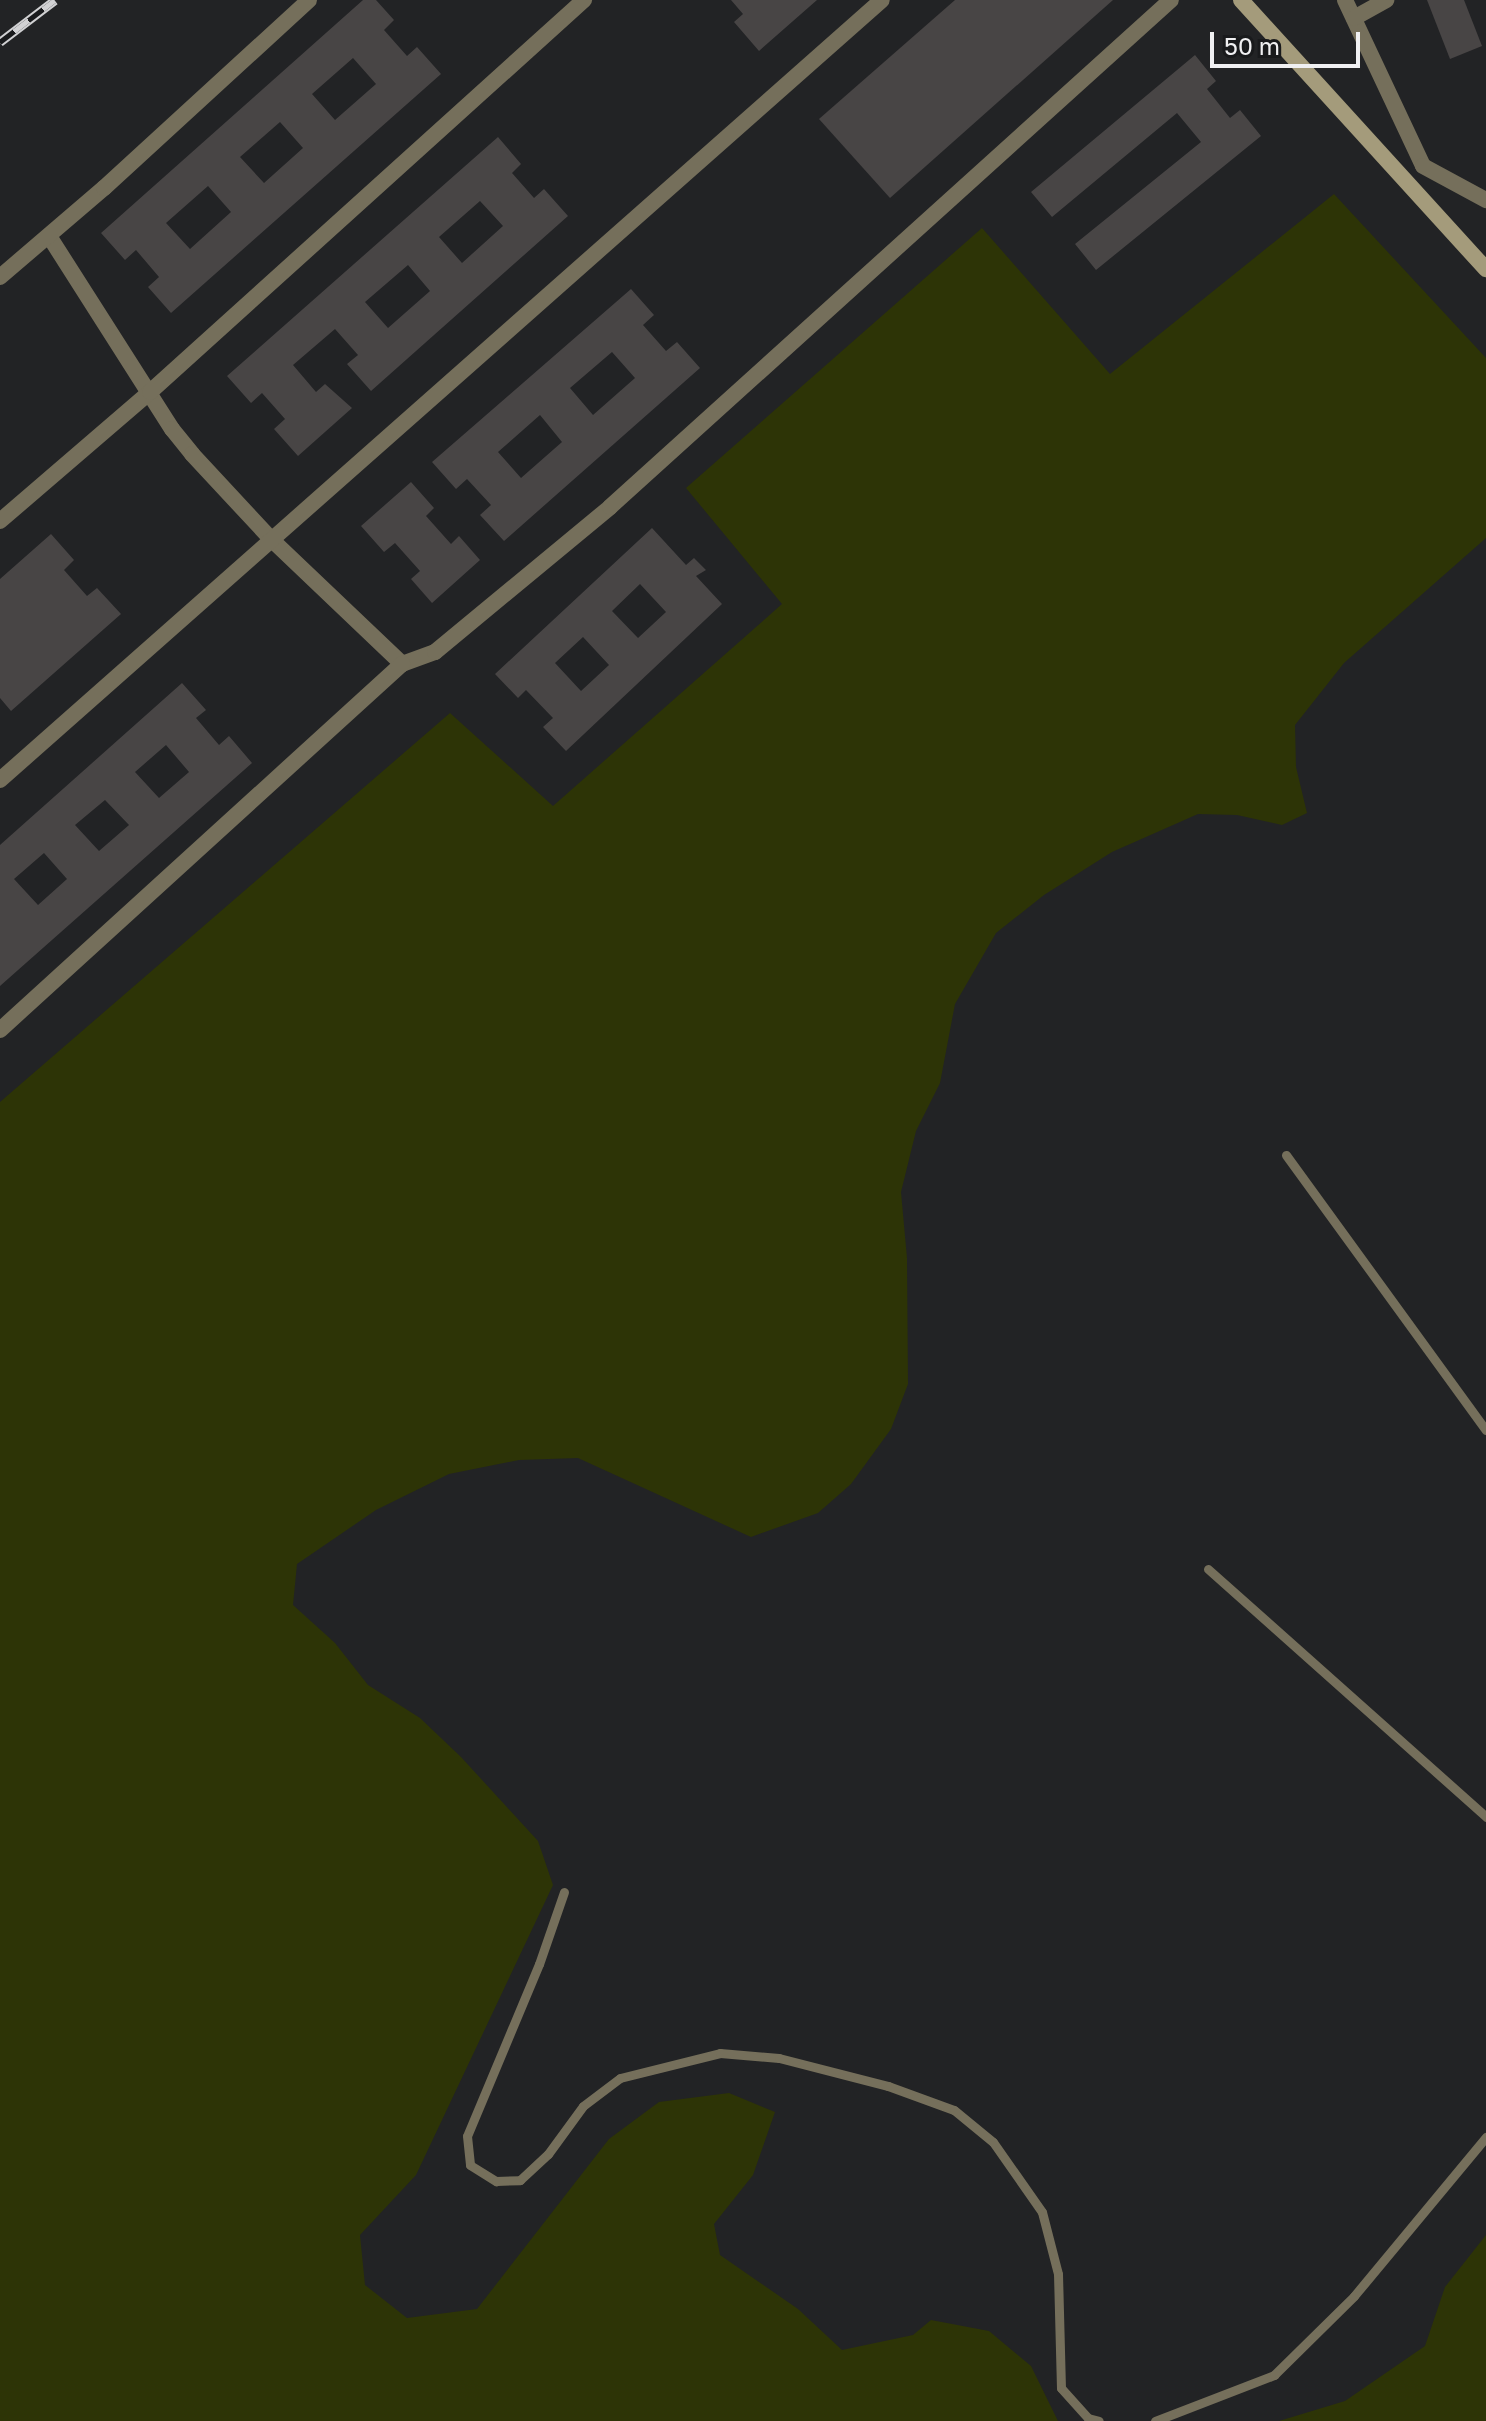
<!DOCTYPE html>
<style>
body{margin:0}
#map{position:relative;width:1486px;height:2421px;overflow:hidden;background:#222325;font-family:"Golos Text",sans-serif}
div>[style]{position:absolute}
.green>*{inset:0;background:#2d3406}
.building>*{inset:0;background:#484545}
.lane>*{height:9px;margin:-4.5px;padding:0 4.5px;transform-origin:4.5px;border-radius:4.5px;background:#756f5b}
.street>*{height:16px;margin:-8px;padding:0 8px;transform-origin:8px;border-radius:8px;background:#756f5b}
.secondary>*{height:16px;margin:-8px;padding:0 8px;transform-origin:8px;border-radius:8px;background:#a49b7b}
.rail>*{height:9px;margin-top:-4.5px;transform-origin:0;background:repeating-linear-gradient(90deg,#191a1c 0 18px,#d1d1d3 0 36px);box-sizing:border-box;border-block:2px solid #d1d1d3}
span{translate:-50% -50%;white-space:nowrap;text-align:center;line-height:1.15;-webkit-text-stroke:6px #191a1c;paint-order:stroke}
.scale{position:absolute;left:1210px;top:32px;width:150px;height:36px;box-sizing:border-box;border:4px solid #f0f0f2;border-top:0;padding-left:10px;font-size:24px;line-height:28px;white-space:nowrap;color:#f0f0f2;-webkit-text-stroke:6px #191a1c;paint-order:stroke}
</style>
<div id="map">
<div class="green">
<i style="clip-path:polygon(1334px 194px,1486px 358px,1486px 538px,1344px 663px,1295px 725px,1296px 767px,1307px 813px,1282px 825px,1237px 815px,1198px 814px,1112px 852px,1044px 895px,996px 933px,955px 1004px,940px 1083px,916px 1131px,901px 1192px,907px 1258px,908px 1384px,891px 1429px,851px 1484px,818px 1513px,751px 1537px,578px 1458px,519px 1460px,449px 1474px,376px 1510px,297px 1564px,293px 1605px,335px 1643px,368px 1685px,420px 1718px,461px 1757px,538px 1841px,553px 1885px,416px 2175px,360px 2235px,365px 2285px,407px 2318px,477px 2309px,609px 2139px,659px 2102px,729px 2093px,775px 2112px,753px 2175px,714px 2224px,720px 2255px,798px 2309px,842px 2350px,913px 2335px,931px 2320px,989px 2331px,1031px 2366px,1058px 2421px,0 2421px,0 1102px,450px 713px,553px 806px,782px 604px,686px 488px,982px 228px,1110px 374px)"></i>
<i style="clip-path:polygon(1486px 2235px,1486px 2421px,1279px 2421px,1345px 2401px,1425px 2346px,1445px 2287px)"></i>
</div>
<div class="building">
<i style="clip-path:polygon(evenodd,363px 0,376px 0,394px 20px,384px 30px,407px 56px,417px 47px,441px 74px,171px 313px,148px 287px,159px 277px,136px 250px,125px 260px,101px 233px,363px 0,353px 58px,376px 84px,335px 120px,312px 94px,353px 58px,363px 0,280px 122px,303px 148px,264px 183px,240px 157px,280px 122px,363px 0,208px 186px,231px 212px,190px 249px,166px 223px,208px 186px)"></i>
<i style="clip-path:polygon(731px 0,817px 0,759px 51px,734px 22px,743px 14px)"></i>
<i style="clip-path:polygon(955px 0,1113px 0,890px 198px,819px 119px)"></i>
<i style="clip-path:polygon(1427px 0,1464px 0,1482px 46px,1450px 59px)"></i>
<i style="clip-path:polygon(1195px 55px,1216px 81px,1207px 89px,1230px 118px,1240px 110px,1261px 136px,1096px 270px,1075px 244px,1201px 142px,1177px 113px,1052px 217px,1031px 192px)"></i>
<i style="clip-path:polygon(evenodd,498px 137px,521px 164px,512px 173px,534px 198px,544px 189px,568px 216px,371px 391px,347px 364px,358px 355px,335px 329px,293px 365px,316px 392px,325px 384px,352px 408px,298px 456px,274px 429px,285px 419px,262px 393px,251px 403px,227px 376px,498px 137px,480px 201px,503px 226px,462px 263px,439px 237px,480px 201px,498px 137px,408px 265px,430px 291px,388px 328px,365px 302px,408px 265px)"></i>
<i style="clip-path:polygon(evenodd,631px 289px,654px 315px,643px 325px,666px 351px,677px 342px,700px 368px,504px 541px,480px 515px,491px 505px,467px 479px,456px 489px,432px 462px,631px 289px,612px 352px,635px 378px,593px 415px,570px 388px,612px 352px,631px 289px,540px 415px,562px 442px,521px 478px,498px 452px,540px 415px)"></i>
<i style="clip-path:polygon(411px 482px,434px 508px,426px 516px,451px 544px,459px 536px,480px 560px,432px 603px,411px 579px,420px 571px,395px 543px,384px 552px,361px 526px)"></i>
<i style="clip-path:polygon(evenodd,652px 528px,686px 565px,694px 558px,706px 570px,696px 576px,722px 604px,566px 751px,543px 727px,553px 718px,526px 690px,518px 698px,495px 674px,652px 528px,640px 584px,666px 612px,638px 638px,612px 611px,640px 584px,652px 528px,583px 637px,609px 665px,581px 691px,555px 663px,583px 637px)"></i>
<i style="clip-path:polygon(51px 534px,74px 560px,64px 570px,87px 596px,97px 588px,121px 614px,11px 711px,0 698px,0 579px)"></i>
<i style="clip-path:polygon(evenodd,182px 683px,206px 710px,196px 718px,219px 745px,229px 736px,252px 763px,0 986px,0 845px,182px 683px,166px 745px,189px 772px,159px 798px,135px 772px,166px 745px,182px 683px,105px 800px,129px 825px,99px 851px,75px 825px,105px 800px,182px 683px,44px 853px,67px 879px,38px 905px,14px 879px,44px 853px)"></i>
</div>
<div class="lane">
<i style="left:1286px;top:1155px;width:340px;rotate:54deg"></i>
<i style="left:1208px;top:1569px;width:373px;rotate:41.7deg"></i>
<i style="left:564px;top:1892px;width:76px;rotate:109.1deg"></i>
<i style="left:539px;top:1964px;width:186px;rotate:112.7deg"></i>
<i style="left:467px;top:2136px;width:29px;rotate:84deg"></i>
<i style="left:470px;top:2165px;width:31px;rotate:32deg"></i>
<i style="left:496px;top:2181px;width:24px;rotate:-2deg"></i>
<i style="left:520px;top:2180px;width:38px;rotate:-43deg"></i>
<i style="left:548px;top:2154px;width:59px;rotate:-53.9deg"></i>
<i style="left:583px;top:2106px;width:46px;rotate:-37.1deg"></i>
<i style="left:620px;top:2078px;width:103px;rotate:-14deg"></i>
<i style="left:720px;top:2053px;width:59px;rotate:4.8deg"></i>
<i style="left:779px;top:2058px;width:113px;rotate:14.4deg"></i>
<i style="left:888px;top:2086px;width:70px;rotate:20deg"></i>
<i style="left:954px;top:2110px;width:50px;rotate:39.4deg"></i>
<i style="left:993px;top:2142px;width:85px;rotate:55deg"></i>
<i style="left:1042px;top:2212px;width:64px;rotate:75.5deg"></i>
<i style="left:1058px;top:2274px;width:114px;rotate:88.5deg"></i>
<i style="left:1061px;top:2388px;width:40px;rotate:48deg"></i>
<i style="left:1088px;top:2418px;width:11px;rotate:15deg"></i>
<i style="left:1155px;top:2421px;width:128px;rotate:-21.1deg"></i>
<i style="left:1274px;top:2375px;width:112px;rotate:-44.6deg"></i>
<i style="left:1354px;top:2296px;width:207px;rotate:-50.3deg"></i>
</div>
<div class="street">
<i style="left:1345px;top:0;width:183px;rotate:64.8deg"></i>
<i style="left:1423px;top:166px;width:72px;rotate:28.4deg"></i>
<i style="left:1354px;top:18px;width:37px;rotate:-29deg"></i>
<i style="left:49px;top:236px;width:229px;rotate:57.5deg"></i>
<i style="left:172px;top:429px;width:32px;rotate:51deg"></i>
<i style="left:192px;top:454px;width:117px;rotate:47.1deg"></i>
<i style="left:272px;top:540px;width:180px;rotate:43.6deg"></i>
<i style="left:402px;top:664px;width:35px;rotate:-20deg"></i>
<i style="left:435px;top:652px;width:227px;rotate:-39.6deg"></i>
<i style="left:610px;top:507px;width:756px;rotate:-42.11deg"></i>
<i style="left:0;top:277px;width:137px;rotate:-40.6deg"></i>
<i style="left:104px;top:188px;width:278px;rotate:-42.5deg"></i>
<i style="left:0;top:521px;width:198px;rotate:-40.7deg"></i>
<i style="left:150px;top:392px;width:585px;rotate:-42.09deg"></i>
<i style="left:0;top:780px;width:1177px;rotate:-41.49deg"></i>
<i style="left:0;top:1030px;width:544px;rotate:-42.32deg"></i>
</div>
<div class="secondary">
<i style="left:1241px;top:0;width:364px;rotate:47.7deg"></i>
</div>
<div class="rail">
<i style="left:0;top:42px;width:69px;rotate:-37.4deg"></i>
</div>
<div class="scale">50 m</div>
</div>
